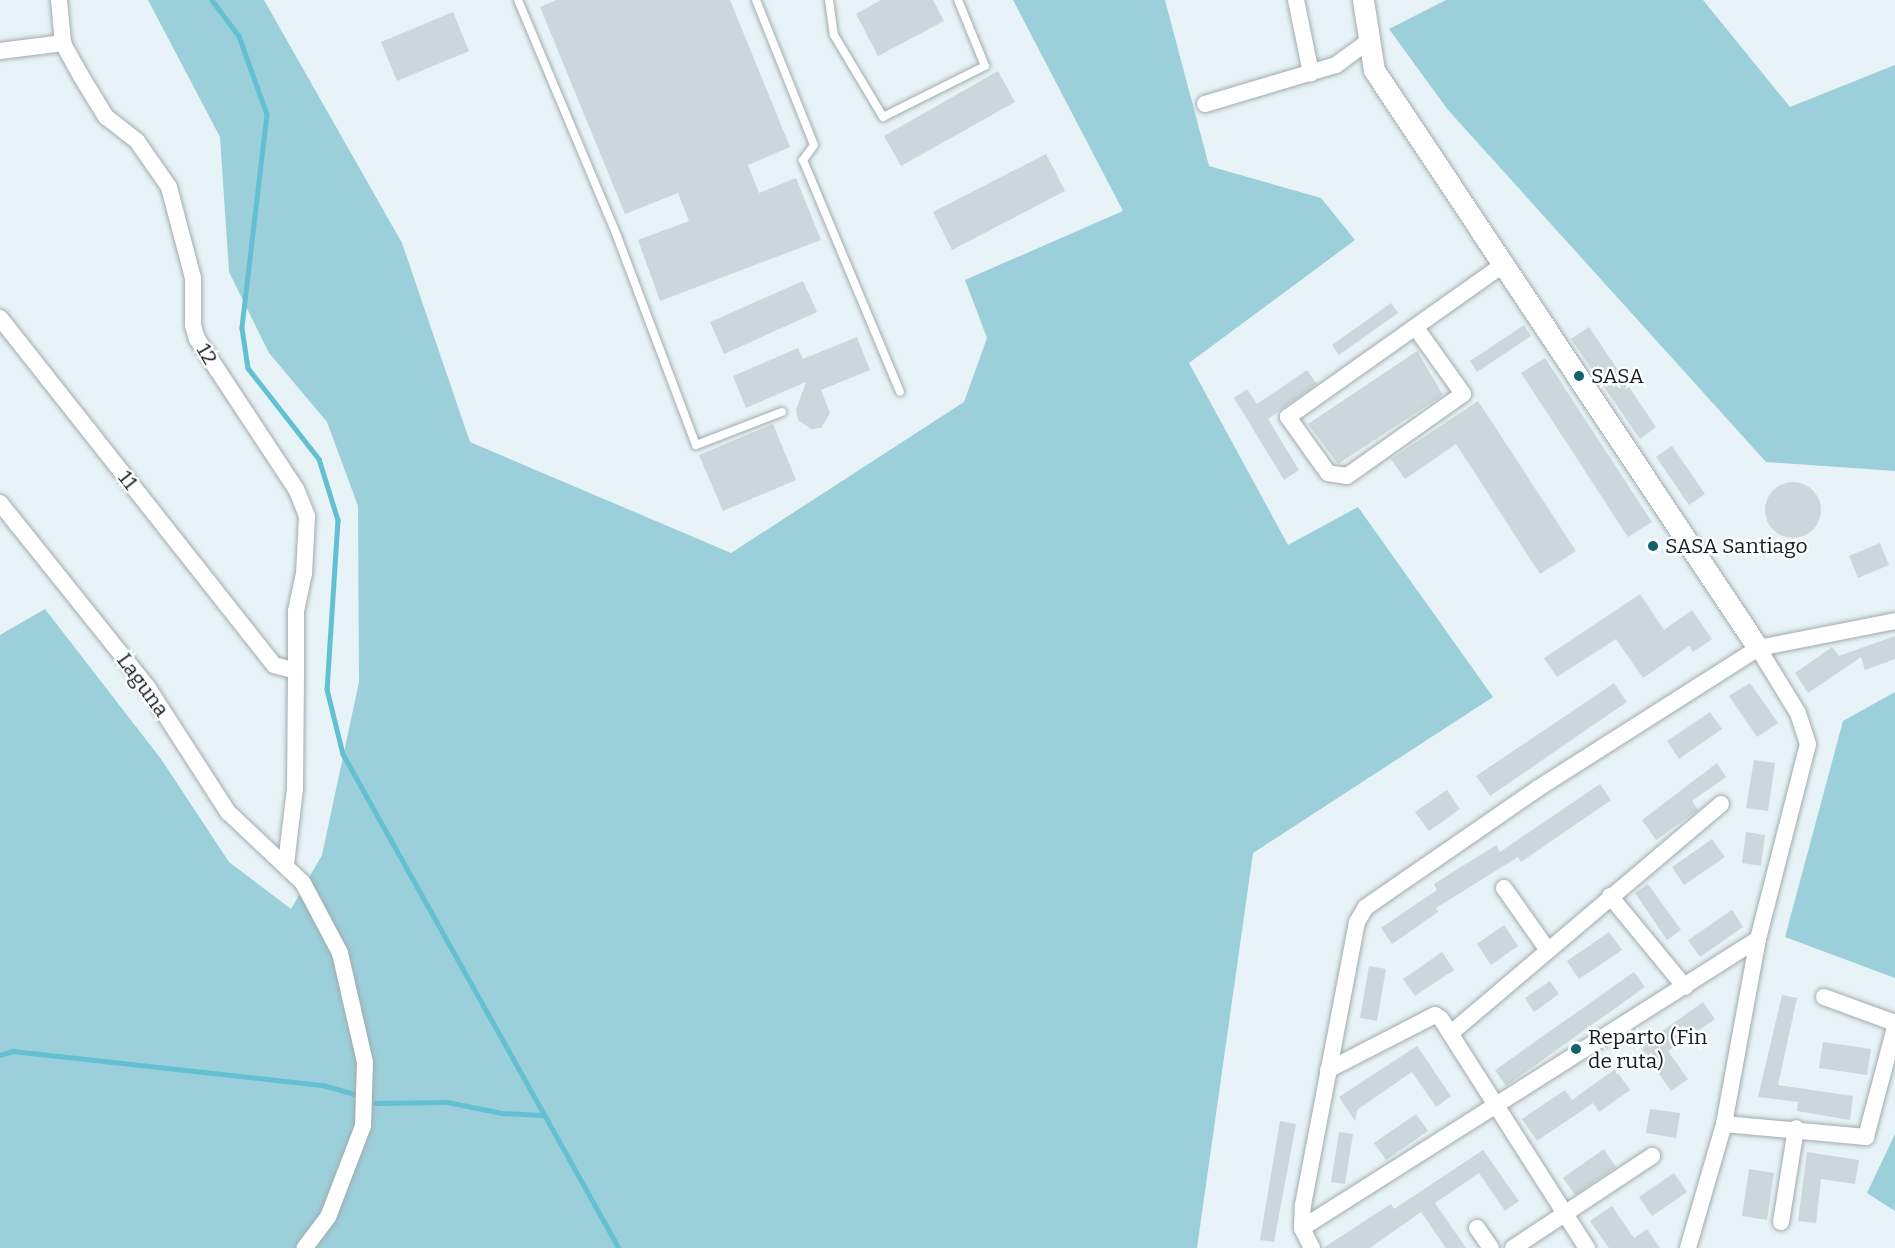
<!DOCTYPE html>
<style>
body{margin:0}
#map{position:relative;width:1895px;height:1248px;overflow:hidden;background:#e7f3f6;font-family:Bitter,serif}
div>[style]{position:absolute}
.green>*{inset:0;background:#9bcfda}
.stream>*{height:4.5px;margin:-2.25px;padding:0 2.25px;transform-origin:2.25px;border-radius:2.25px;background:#63c0d2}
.building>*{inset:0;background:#cbd7da}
.round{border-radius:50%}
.roads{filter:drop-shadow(0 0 2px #a0abae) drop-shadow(0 0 2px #a0abae)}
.service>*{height:8px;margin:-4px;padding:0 4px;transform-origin:4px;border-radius:4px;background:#fff}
.minor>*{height:16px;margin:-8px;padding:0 8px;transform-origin:8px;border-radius:8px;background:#fff}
.tertiary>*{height:21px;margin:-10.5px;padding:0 10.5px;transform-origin:10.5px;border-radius:10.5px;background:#fff}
.dots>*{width:16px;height:16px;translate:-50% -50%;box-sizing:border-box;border:3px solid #fcffff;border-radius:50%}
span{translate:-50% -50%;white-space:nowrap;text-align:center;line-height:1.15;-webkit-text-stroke:4.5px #fcffff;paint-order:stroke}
.street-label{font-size:21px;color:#161b1c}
.poi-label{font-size:21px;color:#161b1c}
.left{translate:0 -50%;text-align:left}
</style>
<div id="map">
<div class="green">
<i style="clip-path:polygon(148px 0,264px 0,402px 243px,470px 442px,731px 553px,964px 402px,987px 338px,965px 280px,1123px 211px,1013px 0,1165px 0,1209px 166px,1321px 198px,1355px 240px,1189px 363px,1288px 545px,1358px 507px,1493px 697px,1253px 853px,1197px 1248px,0 1248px,0 635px,45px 609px,161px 759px,229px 862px,291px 909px,322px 855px,359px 682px,358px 506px,327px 422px,269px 353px,229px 272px,220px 137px)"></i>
<i style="clip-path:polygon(1446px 0,1703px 0,1790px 107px,1895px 65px,1895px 471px,1766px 462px,1448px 110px,1389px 29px)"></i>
<i style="clip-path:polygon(1895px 692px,1895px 978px,1785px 937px,1843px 721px)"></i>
<i style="clip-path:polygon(1895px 1134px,1895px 1211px,1867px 1193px)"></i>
</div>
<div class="stream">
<i style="left:212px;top:0;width:45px;rotate:53.1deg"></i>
<i style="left:239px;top:36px;width:83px;rotate:70.3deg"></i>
<i style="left:267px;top:114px;width:215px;rotate:96.7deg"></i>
<i style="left:242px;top:328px;width:40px;rotate:81.5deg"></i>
<i style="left:248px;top:368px;width:115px;rotate:52deg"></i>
<i style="left:319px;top:459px;width:64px;rotate:72.7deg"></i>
<i style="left:338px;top:520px;width:169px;rotate:93.7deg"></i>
<i style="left:327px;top:689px;width:67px;rotate:76.2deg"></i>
<i style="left:343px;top:754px;width:566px;rotate:60.81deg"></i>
<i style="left:0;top:1055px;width:14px;rotate:-17deg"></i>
<i style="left:13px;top:1051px;width:312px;rotate:6.3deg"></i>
<i style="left:323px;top:1085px;width:37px;rotate:16deg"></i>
<i style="left:375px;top:1103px;width:72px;rotate:-0.8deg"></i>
<i style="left:447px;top:1102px;width:56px;rotate:11.3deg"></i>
<i style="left:502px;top:1113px;width:41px;rotate:2.8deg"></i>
</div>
<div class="building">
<i style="clip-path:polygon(556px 0,730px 0,790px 147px,748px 165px,759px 193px,796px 178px,821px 240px,660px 301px,638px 240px,689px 221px,678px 193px,625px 214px,540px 7px)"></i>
<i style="clip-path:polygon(881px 0,933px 0,944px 21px,878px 56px,856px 14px)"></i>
<i style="clip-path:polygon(453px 12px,469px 51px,397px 81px,381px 42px)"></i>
<i style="clip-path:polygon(998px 71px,1015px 102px,901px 166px,884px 136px)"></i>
<i style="clip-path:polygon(1046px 154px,1065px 191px,952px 250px,933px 212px)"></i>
<i style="clip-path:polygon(803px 281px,817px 312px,724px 354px,710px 322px)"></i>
<i style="clip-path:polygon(1391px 303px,1398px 313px,1339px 355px,1332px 345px)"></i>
<i style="clip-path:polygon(1524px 325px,1531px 336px,1477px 372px,1470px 361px)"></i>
<i style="clip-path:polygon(1589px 327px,1656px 427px,1640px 439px,1571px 339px)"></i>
<i style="clip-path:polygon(857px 337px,870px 370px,821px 390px,830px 413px,821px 428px,811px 429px,798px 420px,796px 410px,806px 382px,746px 408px,733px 376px,798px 348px,803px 359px)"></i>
<i style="clip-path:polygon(1417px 351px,1443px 395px,1338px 464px,1308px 424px)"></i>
<i style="clip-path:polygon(1545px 358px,1652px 522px,1628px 537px,1521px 373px)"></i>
<i style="clip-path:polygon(1307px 370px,1317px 384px,1268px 419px,1299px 470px,1284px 480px,1234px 398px,1247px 389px,1257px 404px)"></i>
<i style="clip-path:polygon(1478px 401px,1576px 551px,1540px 574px,1456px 444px,1405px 479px,1391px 459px)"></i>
<i style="clip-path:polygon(773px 424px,796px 480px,723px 511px,699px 455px)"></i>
<i style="clip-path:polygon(1672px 446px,1705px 494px,1689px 505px,1656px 457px)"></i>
<i class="round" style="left:1765px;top:482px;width:56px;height:56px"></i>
<i style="clip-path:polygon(1880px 543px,1889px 565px,1858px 578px,1849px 556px)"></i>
<i style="clip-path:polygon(1640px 594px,1664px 630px,1692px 610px,1712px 639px,1693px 652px,1689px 646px,1643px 678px,1616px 639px,1557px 677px,1544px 658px)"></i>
<i style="clip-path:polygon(1895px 636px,1895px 659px,1865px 670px,1861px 657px,1808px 693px,1795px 673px,1832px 647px,1839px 656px)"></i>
<i style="clip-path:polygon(1614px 683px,1627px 702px,1490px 796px,1476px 776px)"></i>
<i style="clip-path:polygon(1750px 683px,1778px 723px,1757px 737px,1729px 696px)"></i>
<i style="clip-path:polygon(1710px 712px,1722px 729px,1679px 759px,1667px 741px)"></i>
<i style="clip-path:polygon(1754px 760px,1775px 763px,1768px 811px,1746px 808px)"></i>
<i style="clip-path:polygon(1717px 763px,1726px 777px,1692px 801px,1698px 810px,1656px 840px,1642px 820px)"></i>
<i style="clip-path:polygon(1600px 784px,1611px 800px,1521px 862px,1518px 857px,1436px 908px,1438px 912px,1392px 944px,1381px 928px,1437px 890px,1434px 884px,1496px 845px,1500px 852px)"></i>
<i style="clip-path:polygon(1447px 790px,1460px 809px,1429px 831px,1415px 812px)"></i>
<i style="clip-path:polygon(1746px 832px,1765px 835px,1761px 866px,1742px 863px)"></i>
<i style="clip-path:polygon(1712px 839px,1725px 857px,1684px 885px,1672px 867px)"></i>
<i style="clip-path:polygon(1648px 884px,1681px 930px,1667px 940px,1635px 893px)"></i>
<i style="clip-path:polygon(1732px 910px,1743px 927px,1700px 957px,1688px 940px)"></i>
<i style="clip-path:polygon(1504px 925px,1518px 946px,1491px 965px,1477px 944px)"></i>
<i style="clip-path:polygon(1609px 932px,1622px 950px,1579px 979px,1567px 961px)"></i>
<i style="clip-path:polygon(1442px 952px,1454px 970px,1415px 996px,1403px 979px)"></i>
<i style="clip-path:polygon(1369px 966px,1386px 969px,1377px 1021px,1360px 1018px)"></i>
<i style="clip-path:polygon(1634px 972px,1645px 987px,1506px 1086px,1495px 1070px)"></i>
<i style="clip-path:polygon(1550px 981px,1559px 994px,1534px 1012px,1525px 998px)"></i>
<i style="clip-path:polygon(1782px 995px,1797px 998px,1778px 1085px,1853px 1096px,1850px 1120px,1797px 1111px,1798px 1102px,1758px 1097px)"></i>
<i style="clip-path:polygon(1703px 1002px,1715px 1019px,1668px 1051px,1688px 1079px,1671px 1091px,1640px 1047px)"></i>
<i style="clip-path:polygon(1823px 1042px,1871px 1049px,1867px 1075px,1819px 1068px)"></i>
<i style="clip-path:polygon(1417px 1046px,1451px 1096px,1436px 1107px,1412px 1072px,1357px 1110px,1355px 1121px,1339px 1097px)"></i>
<i style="clip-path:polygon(1615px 1069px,1630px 1090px,1599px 1112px,1593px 1103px,1537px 1141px,1522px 1119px,1565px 1090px,1572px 1100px)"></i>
<i style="clip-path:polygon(1650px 1109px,1680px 1113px,1676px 1138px,1646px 1133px)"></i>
<i style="clip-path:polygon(1416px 1114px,1428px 1131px,1386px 1160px,1374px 1143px)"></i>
<i style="clip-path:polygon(1280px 1121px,1296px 1124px,1274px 1242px,1260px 1240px)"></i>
<i style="clip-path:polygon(1339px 1132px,1353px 1134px,1345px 1184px,1331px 1182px)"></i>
<i style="clip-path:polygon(1604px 1149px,1616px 1167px,1575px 1195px,1563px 1178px)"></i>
<i style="clip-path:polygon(1483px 1150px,1519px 1201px,1505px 1211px,1479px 1173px,1435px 1203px,1466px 1248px,1446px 1248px,1421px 1212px,1370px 1248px,1323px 1248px,1391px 1204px,1394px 1209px)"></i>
<i style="clip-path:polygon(1807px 1152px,1859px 1160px,1855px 1184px,1821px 1179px,1816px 1223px,1798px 1221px)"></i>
<i style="clip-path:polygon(1749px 1169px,1774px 1173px,1767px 1220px,1742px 1216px)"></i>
<i style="clip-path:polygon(1674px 1173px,1687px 1192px,1652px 1216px,1639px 1197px)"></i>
<i style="clip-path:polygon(1612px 1206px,1634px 1238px,1647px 1229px,1660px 1248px,1609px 1248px,1590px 1221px)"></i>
</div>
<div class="roads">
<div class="service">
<i style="left:518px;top:0;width:256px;rotate:67.2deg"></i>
<i style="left:617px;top:236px;width:223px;rotate:69.3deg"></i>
<i style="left:696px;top:445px;width:92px;rotate:-21deg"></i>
<i style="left:756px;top:0;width:156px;rotate:68.2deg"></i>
<i style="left:814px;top:145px;width:19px;rotate:126deg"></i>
<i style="left:803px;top:160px;width:251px;rotate:67.3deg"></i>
<i style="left:829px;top:0;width:35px;rotate:82deg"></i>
<i style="left:834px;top:35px;width:96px;rotate:59.1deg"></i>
<i style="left:883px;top:117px;width:114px;rotate:-26.6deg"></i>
<i style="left:985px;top:66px;width:71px;rotate:-112.2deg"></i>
</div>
<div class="minor">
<i style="left:1296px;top:0;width:75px;rotate:78.4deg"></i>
<i style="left:0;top:51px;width:64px;rotate:-7.2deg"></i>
<i style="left:1205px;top:104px;width:137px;rotate:-16.6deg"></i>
<i style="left:1336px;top:65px;width:42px;rotate:-36.3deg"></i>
<i style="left:0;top:318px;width:442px;rotate:51.7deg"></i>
<i style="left:274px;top:665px;width:23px;rotate:15deg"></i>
<i style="left:296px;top:671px;width:60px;rotate:-90deg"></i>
<i style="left:296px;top:611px;width:38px;rotate:-78deg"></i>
<i style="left:304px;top:574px;width:58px;rotate:-87deg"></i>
<i style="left:307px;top:516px;width:29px;rotate:-112deg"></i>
<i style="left:296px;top:489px;width:180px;rotate:-123.4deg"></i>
<i style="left:197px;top:339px;width:15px;rotate:-106deg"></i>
<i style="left:193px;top:325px;width:47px;rotate:-90deg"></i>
<i style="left:193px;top:278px;width:94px;rotate:-104.8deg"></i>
<i style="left:169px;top:187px;width:56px;rotate:-124.8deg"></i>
<i style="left:137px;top:141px;width:39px;rotate:-142deg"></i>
<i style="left:106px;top:117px;width:48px;rotate:-121.4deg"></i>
<i style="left:81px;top:76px;width:38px;rotate:-119deg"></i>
<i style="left:63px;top:43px;width:43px;rotate:-95.3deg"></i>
<i style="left:1416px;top:328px;width:81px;rotate:54.5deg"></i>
<i style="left:1463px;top:394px;width:142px;rotate:144.7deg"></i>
<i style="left:1347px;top:476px;width:19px;rotate:-171deg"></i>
<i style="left:1328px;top:473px;width:69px;rotate:-125.5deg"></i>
<i style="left:1288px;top:417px;width:263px;rotate:-35.3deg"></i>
<i style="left:0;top:503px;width:237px;rotate:51.3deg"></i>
<i style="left:148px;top:688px;width:148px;rotate:57.2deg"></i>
<i style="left:228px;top:812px;width:103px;rotate:43.4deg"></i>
<i style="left:303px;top:883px;width:79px;rotate:62.1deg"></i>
<i style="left:340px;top:953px;width:112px;rotate:77.1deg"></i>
<i style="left:365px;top:1062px;width:64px;rotate:91.8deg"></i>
<i style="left:363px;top:1126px;width:97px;rotate:111deg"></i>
<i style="left:328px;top:1217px;width:39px;rotate:127deg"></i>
<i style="left:286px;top:864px;width:76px;rotate:-83.2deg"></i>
<i style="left:295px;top:789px;width:118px;rotate:-89.5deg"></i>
<i style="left:1504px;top:888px;width:75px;rotate:54.8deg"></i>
<i style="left:1610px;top:896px;width:118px;rotate:50.5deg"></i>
<i style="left:1824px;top:997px;width:76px;rotate:20.1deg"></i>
<i style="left:1451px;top:1033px;width:354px;rotate:-40.3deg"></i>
<i style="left:1328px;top:1070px;width:120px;rotate:-27.2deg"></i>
<i style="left:1435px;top:1015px;width:7px;rotate:34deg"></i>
<i style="left:1441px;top:1019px;width:272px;rotate:57.5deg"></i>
<i style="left:1724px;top:1124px;width:143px;rotate:5.2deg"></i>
<i style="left:1866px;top:1137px;width:114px;rotate:-75.2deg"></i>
<i style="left:1781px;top:1222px;width:95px;rotate:-80.9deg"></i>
<i style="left:1302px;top:1228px;width:540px;rotate:-32.37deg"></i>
<i style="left:1477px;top:1228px;width:24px;rotate:55deg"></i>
<i style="left:1312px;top:1248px;width:22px;rotate:-117deg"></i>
<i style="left:1302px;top:1228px;width:23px;rotate:-88deg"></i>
<i style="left:1303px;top:1205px;width:288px;rotate:-79.2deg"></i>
<i style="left:1357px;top:922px;width:17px;rotate:-59deg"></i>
<i style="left:1366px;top:907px;width:208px;rotate:-34.6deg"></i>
<i style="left:1537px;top:789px;width:262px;rotate:-32.5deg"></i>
<i style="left:1758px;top:648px;width:140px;rotate:-11.1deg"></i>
<i style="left:1513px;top:1248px;width:167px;rotate:-33.5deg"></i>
<i style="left:1688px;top:1248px;width:129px;rotate:-73.8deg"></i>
<i style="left:1724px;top:1124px;width:188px;rotate:-79.6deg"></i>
<i style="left:1758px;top:939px;width:201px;rotate:-75.6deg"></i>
<i style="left:1808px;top:744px;width:33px;rotate:-108deg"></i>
<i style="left:1798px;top:713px;width:76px;rotate:-121.6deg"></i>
</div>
<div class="tertiary">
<i style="left:1363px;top:0;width:71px;rotate:81.1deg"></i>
<i style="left:1374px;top:70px;width:694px;rotate:56.4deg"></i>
</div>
</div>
<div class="dots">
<i style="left:1579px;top:376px;background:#14606d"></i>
<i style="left:1653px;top:546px;background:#14606d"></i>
<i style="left:1576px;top:1049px;background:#14606d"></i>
</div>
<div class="street-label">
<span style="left:207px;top:354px;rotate:60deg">12</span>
<span style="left:128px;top:480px;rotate:52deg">11</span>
<span style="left:143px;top:685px;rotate:54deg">Laguna</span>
</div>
<div class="poi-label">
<span class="left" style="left:1591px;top:376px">SASA</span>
<span class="left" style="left:1665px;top:546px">SASA Santiago</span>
<span class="left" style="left:1588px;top:1049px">Reparto (Fin<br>de ruta)</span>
</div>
</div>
